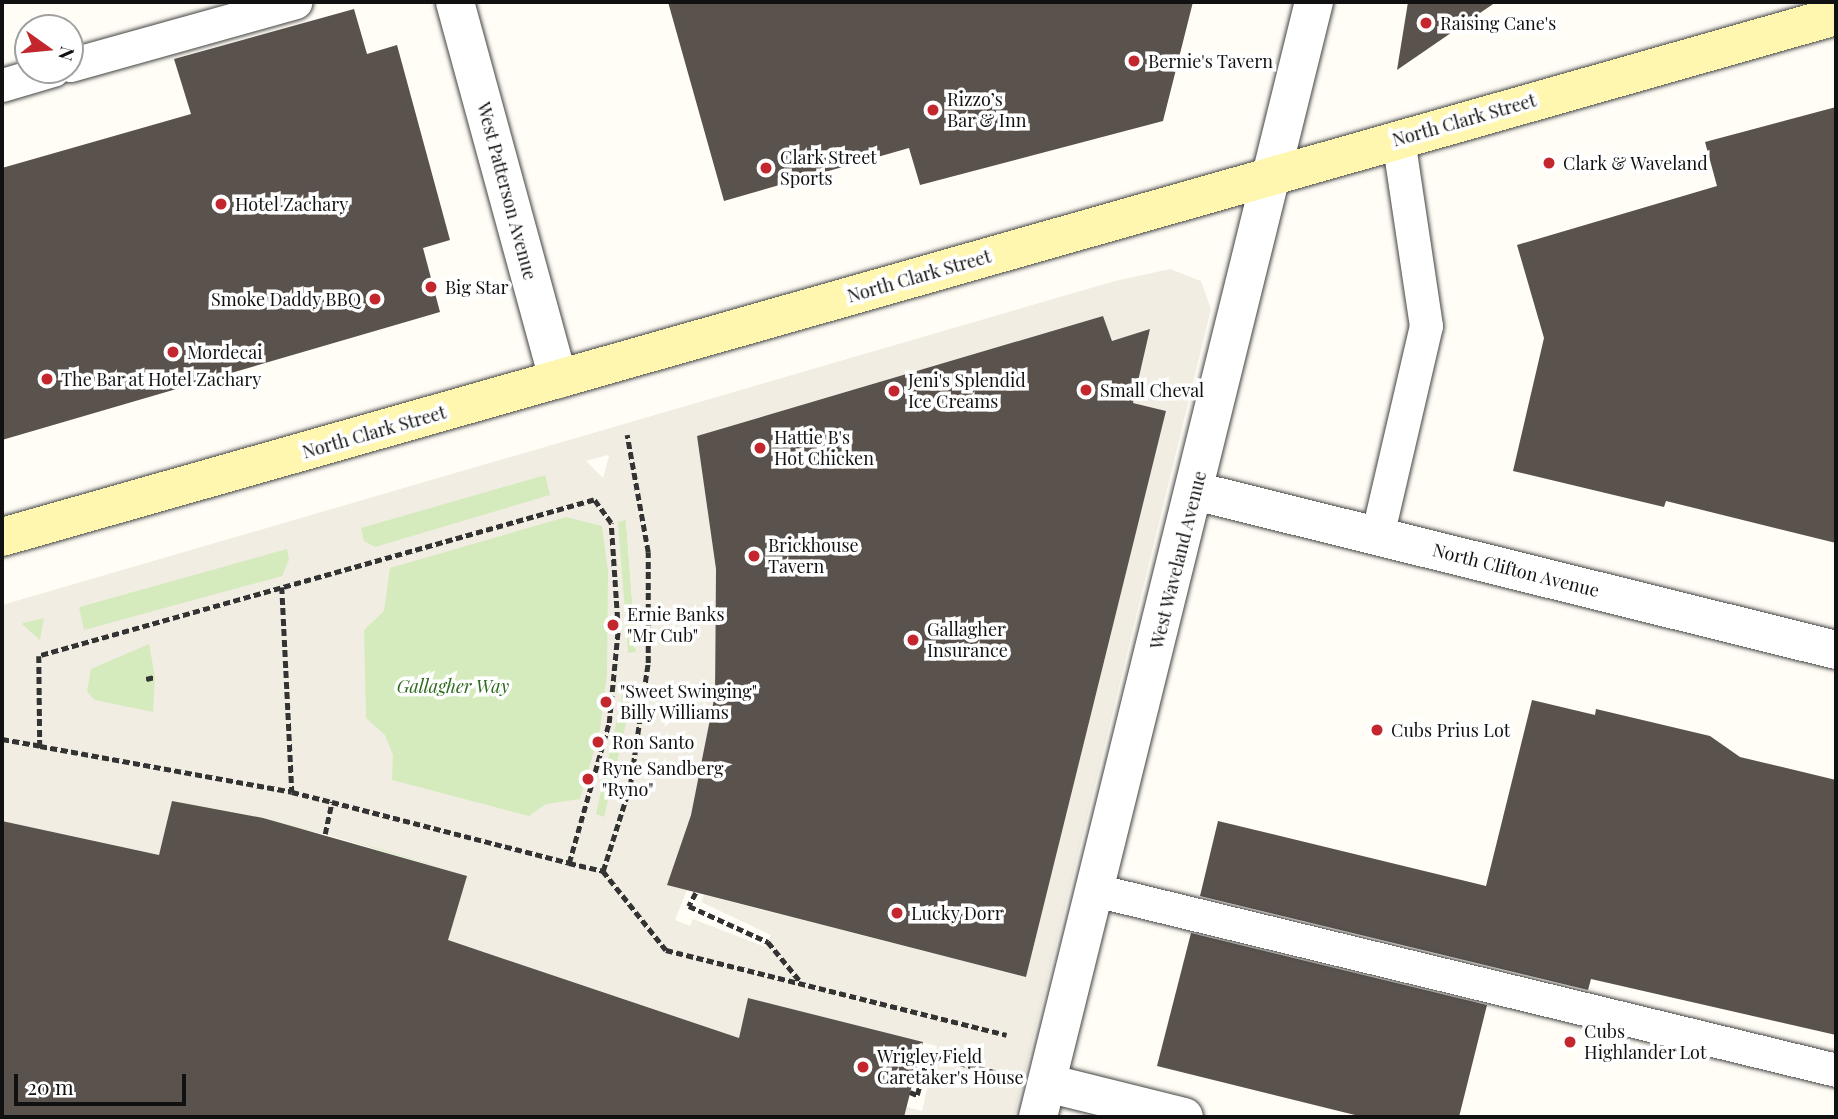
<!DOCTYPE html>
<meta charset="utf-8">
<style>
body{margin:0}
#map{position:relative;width:1838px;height:1119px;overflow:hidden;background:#fffdf5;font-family:"Playfair Display",serif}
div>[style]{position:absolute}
.green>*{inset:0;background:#d5ebbd}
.plaza>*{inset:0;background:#f1ede2}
.building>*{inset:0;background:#5a524d}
.path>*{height:4.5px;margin-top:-2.25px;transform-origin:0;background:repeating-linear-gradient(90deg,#333 0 7px,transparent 0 10.5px)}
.roads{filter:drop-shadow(0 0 2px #444) drop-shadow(0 0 2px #444)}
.service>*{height:33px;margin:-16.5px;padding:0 16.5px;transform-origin:16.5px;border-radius:16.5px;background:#fff}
.minor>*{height:38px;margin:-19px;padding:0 19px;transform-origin:19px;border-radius:19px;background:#fff}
.secondary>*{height:38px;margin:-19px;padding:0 19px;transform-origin:19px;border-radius:19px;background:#fff6b0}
.dots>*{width:19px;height:19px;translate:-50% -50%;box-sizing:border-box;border:4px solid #fff;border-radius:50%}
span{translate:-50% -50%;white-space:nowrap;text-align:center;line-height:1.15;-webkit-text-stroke:7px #fff;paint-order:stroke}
.poi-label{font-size:18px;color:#111}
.left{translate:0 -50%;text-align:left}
.right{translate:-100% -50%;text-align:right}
.street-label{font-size:18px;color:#111}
.park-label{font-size:18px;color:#2f6b1f;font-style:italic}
.frame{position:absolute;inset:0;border:4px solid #111;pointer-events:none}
.north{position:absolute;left:14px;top:14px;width:70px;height:70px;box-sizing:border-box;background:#fff;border:2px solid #a0a0a0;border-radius:50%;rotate:105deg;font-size:19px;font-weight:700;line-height:28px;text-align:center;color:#111}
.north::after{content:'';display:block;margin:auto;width:24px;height:32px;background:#c4262e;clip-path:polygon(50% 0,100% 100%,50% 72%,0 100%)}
.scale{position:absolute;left:14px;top:1074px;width:172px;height:32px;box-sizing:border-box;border:4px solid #111;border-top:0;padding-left:9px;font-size:21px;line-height:24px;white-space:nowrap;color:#111;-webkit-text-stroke:5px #fff;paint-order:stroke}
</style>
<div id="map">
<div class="green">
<i style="clip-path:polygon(544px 475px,626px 520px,636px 652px,622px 754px,605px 817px,448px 940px,467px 876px,325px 834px,173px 801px,2px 821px,2px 691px,22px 623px)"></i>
</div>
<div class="plaza">
<i style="clip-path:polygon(evenodd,1170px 269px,1201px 281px,1211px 309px,1014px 1117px,903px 1117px,906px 1107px,922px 1111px,937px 1046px,749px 998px,739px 1038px,448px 940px,467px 876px,383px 850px,263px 818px,173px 801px,159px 855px,2px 821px,2px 605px,1115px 281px,1170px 269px,1103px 316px,1112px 341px,1150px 330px,1133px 403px,1166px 411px,1026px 977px,704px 895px,701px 902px,771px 935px,765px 947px,693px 919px,690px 926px,675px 920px,687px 890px,667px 885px,691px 815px,715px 694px,716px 569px,697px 436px,1103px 316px,1170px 269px,608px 455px,609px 456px,603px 478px,586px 461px,608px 455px,1170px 269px,545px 475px,550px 495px,375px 547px,364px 541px,361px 528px,545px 475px,1170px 269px,566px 517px,602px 526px,608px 571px,607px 673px,600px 730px,580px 799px,546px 804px,529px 816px,392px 780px,393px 755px,385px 735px,366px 718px,364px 630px,384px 611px,390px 568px,566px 517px,1170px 269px,626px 520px,636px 652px,628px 653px,618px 522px,626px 520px,1170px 269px,287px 549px,289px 560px,282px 576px,84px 630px,79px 607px,287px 549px,1170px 269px,44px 618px,40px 640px,22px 624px,23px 623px,44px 618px,1170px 269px,149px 644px,155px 677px,153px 712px,95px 700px,87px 692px,91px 669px,149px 644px,1170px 269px,625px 683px,635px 685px,604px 817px,596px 814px,625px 683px)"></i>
</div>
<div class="building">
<i style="clip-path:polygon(668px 2px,1193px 2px,1163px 121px,920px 185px,909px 148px,724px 201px)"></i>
<i style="clip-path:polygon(1408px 2px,1496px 2px,1397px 70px)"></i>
<i style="clip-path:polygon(354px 9px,367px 54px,397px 45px,450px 240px,423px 248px,440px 312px,2px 440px,2px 168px,191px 114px,174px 59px)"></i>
<i style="clip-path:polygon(1836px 107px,1836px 543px,1666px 501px,1664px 507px,1513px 471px,1544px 338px,1517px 245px,1717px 186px,1705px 142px)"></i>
<i style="clip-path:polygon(1103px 316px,1112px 341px,1150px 329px,1133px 403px,1166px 411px,1026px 977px,667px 885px,691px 815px,715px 694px,716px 569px,697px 436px)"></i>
<i style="clip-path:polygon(1532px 700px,1595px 715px,1596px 709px,1710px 736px,1740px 757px,1836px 780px,1836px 1035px,1591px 979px,1588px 990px,1200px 896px,1218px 821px,1486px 886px)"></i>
<i style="clip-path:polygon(172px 801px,263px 818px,467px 876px,448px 940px,739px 1038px,748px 998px,923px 1042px,904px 1117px,2px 1117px,2px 821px,159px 855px)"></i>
<i style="clip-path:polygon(1191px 933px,1487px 1005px,1459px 1117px,1363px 1117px,1157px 1066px)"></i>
</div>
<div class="path">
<i style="left:282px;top:587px;width:205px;rotate:87.2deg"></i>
<i style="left:146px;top:679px;width:9px;rotate:-13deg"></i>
<i style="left:2px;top:739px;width:39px;rotate:10deg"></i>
<i style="left:325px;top:834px;width:33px;rotate:-78deg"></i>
<i style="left:569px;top:863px;width:146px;rotate:-74.1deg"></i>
<i style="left:609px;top:723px;width:94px;rotate:-84.5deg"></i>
<i style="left:618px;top:629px;width:106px;rotate:-93.8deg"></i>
<i style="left:611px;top:523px;width:29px;rotate:-126deg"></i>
<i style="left:594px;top:500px;width:577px;rotate:164.3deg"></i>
<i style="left:39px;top:656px;width:90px;rotate:89.4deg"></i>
<i style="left:40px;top:746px;width:256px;rotate:10.3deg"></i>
<i style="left:292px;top:792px;width:41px;rotate:14deg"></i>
<i style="left:332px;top:802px;width:245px;rotate:14.4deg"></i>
<i style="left:569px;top:863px;width:35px;rotate:13deg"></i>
<i style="left:603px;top:871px;width:101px;rotate:51.4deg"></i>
<i style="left:666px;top:950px;width:351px;rotate:14deg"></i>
<i style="left:603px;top:871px;width:89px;rotate:-72.4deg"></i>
<i style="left:630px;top:786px;width:124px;rotate:-81.7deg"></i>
<i style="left:648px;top:663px;width:111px;rotate:-90deg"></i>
<i style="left:648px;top:552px;width:119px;rotate:-100.2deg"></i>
<i style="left:696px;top:893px;width:15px;rotate:118deg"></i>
<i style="left:689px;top:906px;width:87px;rotate:24.5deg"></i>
<i style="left:768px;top:942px;width:50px;rotate:50.6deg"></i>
<i style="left:910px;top:1092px;width:8px;rotate:23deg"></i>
<i style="left:917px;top:1095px;width:41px;rotate:-74.6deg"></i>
<i style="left:928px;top:1055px;width:72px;rotate:14.4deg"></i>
</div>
<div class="roads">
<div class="service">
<i style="left:70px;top:65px;width:234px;rotate:-15.6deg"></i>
<i style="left:2px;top:85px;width:53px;rotate:-16.4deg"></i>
<i style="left:1377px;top:536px;width:216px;rotate:-76.9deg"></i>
<i style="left:1426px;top:326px;width:189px;rotate:-98.5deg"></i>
<i style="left:1095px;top:890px;width:763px;rotate:13.65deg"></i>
</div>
<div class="minor">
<i style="left:455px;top:2px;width:391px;rotate:74.7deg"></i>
<i style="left:1195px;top:491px;width:660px;rotate:13.93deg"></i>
<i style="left:1047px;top:1083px;width:141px;rotate:13.9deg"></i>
<i style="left:1038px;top:1117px;width:1149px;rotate:-76.1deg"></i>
</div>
<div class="secondary">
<i style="left:2px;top:537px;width:1907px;rotate:-15.86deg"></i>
</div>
</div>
<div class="dots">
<i style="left:1426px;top:23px;background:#c4262e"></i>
<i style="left:1134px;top:61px;background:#c4262e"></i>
<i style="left:933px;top:110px;background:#c4262e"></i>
<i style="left:1549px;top:163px;background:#c4262e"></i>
<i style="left:766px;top:168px;background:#c4262e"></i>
<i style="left:221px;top:204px;background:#c4262e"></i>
<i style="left:431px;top:287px;background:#c4262e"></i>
<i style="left:375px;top:299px;background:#c4262e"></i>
<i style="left:173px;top:352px;background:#c4262e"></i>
<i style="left:47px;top:379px;background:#c4262e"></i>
<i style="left:1086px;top:390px;background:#c4262e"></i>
<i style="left:894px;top:391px;background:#c4262e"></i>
<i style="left:760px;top:448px;background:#c4262e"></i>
<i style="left:754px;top:556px;background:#c4262e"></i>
<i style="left:613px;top:625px;background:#c4262e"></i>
<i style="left:913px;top:640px;background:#c4262e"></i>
<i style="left:606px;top:702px;background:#c4262e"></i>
<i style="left:1377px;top:730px;background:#c4262e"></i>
<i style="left:598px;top:742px;background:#c4262e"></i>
<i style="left:588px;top:779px;background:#c4262e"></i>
<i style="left:897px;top:913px;background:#c4262e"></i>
<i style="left:1570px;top:1042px;background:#c4262e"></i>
<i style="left:863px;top:1067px;background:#c4262e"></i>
</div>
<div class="poi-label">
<span class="left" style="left:1440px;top:23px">Raising Cane's</span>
<span class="left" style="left:1148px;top:61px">Bernie's Tavern</span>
<span class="left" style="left:947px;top:110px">Rizzo’s<br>Bar &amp; Inn</span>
<span class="left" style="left:780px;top:168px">Clark Street<br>Sports</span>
<span class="left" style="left:1563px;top:163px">Clark &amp; Waveland</span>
<span class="left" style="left:235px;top:204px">Hotel Zachary</span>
<span class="left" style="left:445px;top:287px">Big Star</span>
<span class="right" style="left:361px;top:299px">Smoke Daddy BBQ</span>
<span class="left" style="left:187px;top:352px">Mordecai</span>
<span class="left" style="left:61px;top:379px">The Bar at Hotel Zachary</span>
<span class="left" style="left:908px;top:391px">Jeni's Splendid<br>Ice Creams</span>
<span class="left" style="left:1100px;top:390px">Small Cheval</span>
<span class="left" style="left:774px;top:448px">Hattie B's<br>Hot Chicken</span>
<span class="left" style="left:768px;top:556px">Brickhouse<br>Tavern</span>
<span class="left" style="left:627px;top:625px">Ernie Banks<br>"Mr Cub"</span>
<span class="left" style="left:927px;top:640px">Gallagher<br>Insurance</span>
<span class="left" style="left:620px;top:702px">"Sweet Swinging"<br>Billy Williams</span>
<span class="left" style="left:1391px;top:730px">Cubs Prius Lot</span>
<span class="left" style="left:612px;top:742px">Ron Santo</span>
<span class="left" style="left:602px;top:779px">Ryne Sandberg<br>"Ryno"</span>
<span class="left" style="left:911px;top:913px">Lucky Dorr</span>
<span class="left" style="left:1584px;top:1042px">Cubs<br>Highlander Lot</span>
<span class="left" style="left:877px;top:1067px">Wrigley Field<br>Caretaker's House</span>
</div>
<div class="street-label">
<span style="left:1464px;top:120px;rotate:-16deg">North Clark Street</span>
<span style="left:507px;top:191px;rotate:75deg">West Patterson Avenue</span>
<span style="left:919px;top:276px;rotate:-16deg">North Clark Street</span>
<span style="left:374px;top:432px;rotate:-16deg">North Clark Street</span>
<span style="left:1178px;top:560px;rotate:-76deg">West Waveland Avenue</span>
<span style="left:1516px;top:570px;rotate:14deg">North Clifton Avenue</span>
</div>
<div class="park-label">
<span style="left:453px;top:686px">Gallagher Way</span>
</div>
<div class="frame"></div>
<div class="north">N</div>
<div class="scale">20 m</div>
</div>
